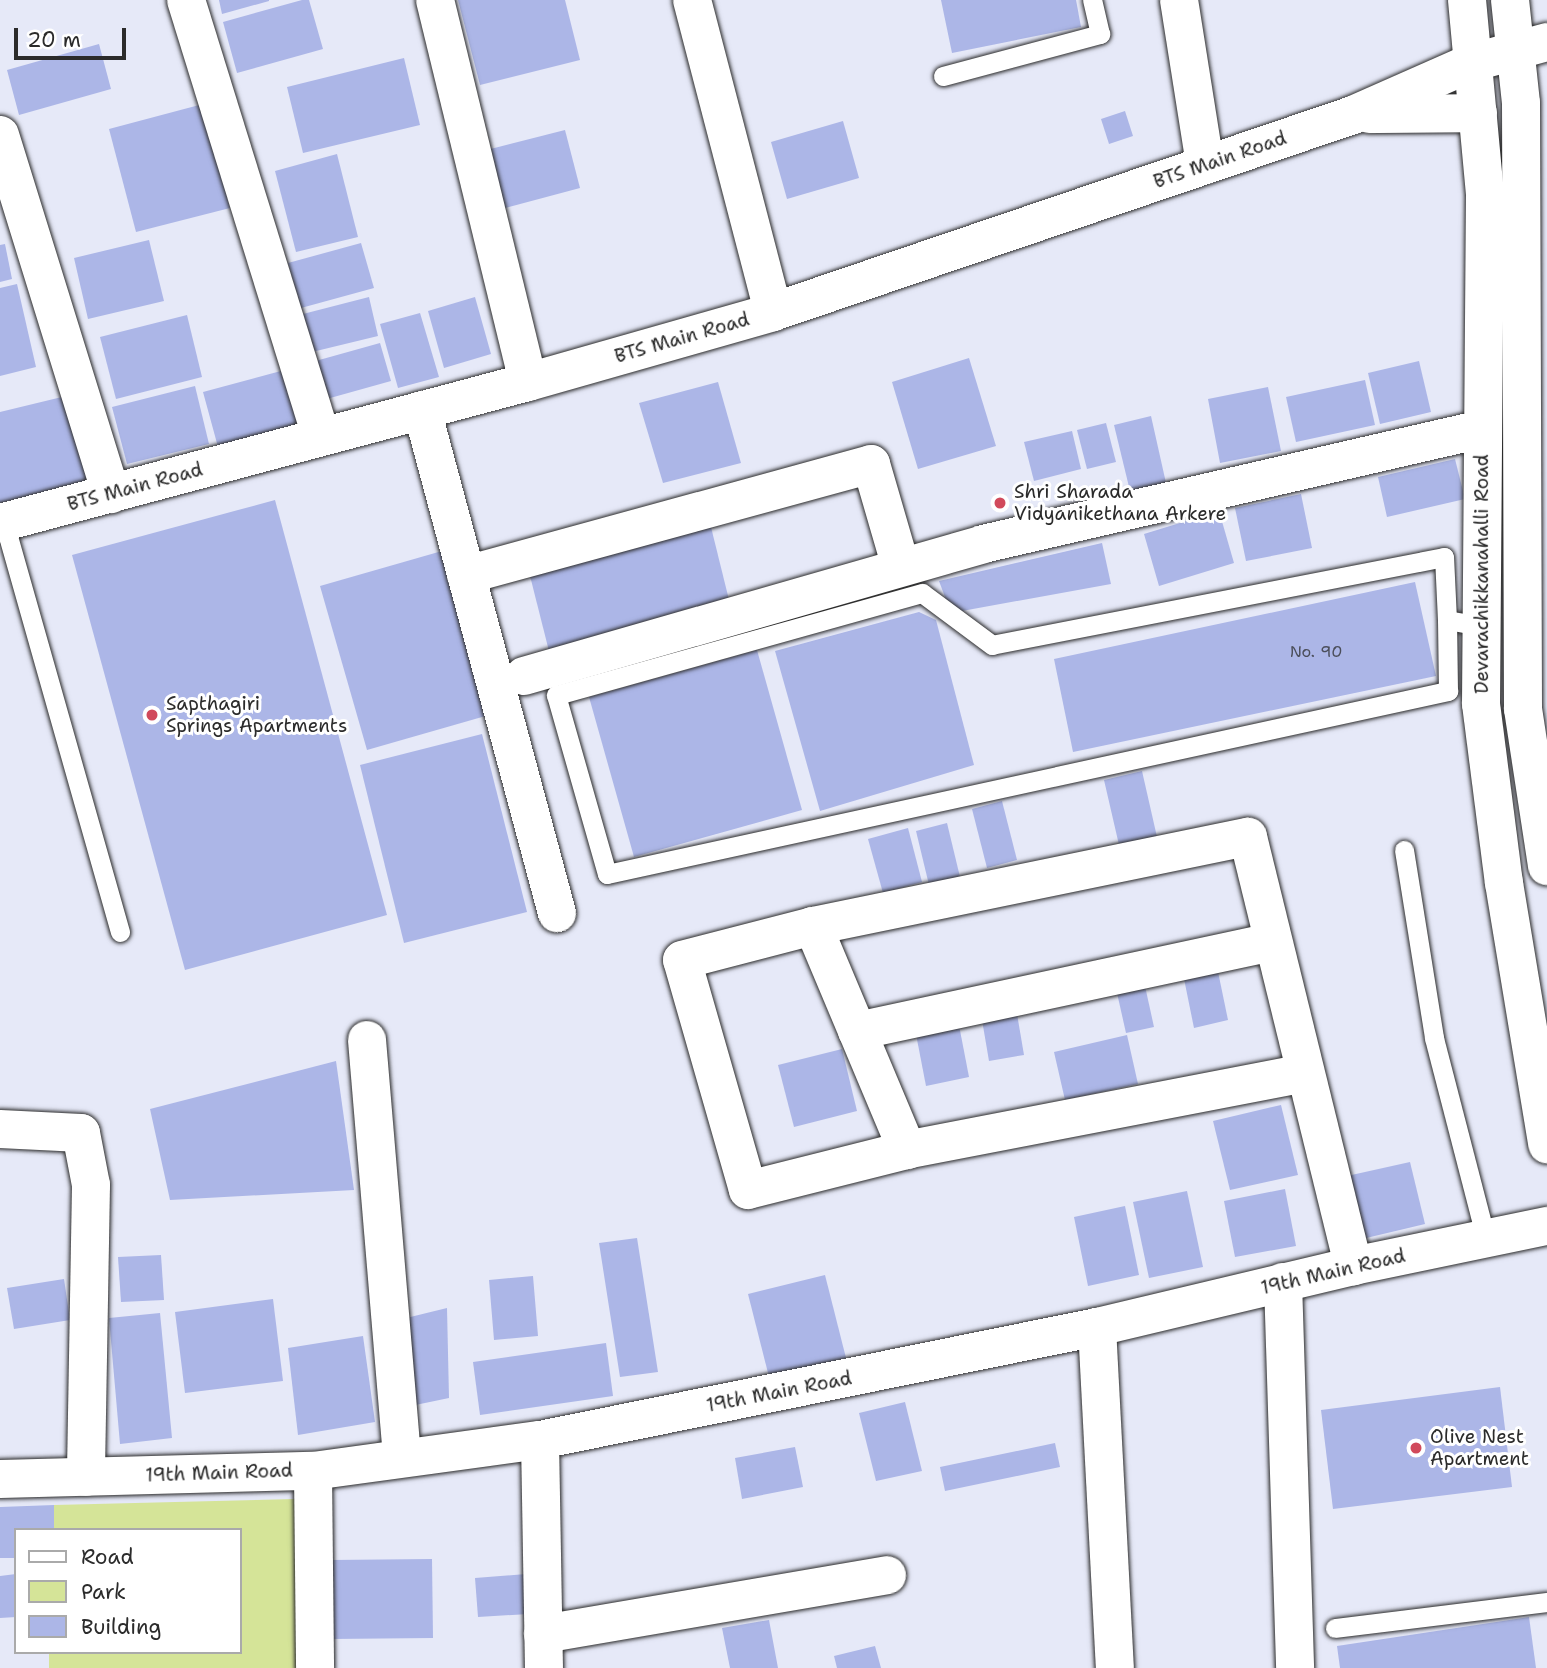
<!DOCTYPE html>
<style>
body{margin:0}
#map{position:relative;width:1547px;height:1668px;overflow:hidden;background:#e6e9f8;font-family:"Shantell Sans",sans-serif}
div>[style]{position:absolute}
.green>*{inset:0;background:#d5e498}
.building>*{inset:0;background:#acb6e7}
.roads{filter:drop-shadow(0 0 2px #2b2b2b) drop-shadow(0 0 2px #2b2b2b)}
.service>*{height:19px;margin:-9.5px;padding:0 9.5px;transform-origin:9.5px;border-radius:9.5px;background:#fff}
.minor>*{height:38px;margin:-19px;padding:0 19px;transform-origin:19px;border-radius:19px;background:#fff}
.tertiary>*{height:38px;margin:-19px;padding:0 19px;transform-origin:19px;border-radius:19px;background:#fff}
.secondary>*{height:38px;margin:-19px;padding:0 19px;transform-origin:19px;border-radius:19px;background:#fff}
.dots>*{width:19px;height:19px;translate:-50% -50%;box-sizing:border-box;border:4px solid #fff;border-radius:50%}
span{translate:-50% -50%;white-space:nowrap;text-align:center;line-height:1.15;-webkit-text-stroke:6px #fff;paint-order:stroke}
.number-label{font-size:16px;color:#4b4e5a}
.number-label span{-webkit-text-stroke-width:0}
.street-label{font-size:19px;color:#2b2b2b}
.poi-label{font-size:19px;color:#2b2b2b}
.left{translate:0 -50%;text-align:left}
.legend{position:absolute;left:14px;top:1528px;width:228px;height:126px;box-sizing:border-box;background:#fff;border:2px solid #aaa;margin:0;padding:9px 12px;list-style:none;font-size:21px;color:#2b2b2b}
.legend li{display:flex;align-items:center;gap:14px;height:35px}
.legend b{width:35px;border:2px solid #aaa}
.scale{position:absolute;left:14px;top:28px;width:112px;height:32px;box-sizing:border-box;border:4px solid #2b2b2b;border-top:0;padding-left:9px;font-size:21px;line-height:24px;white-space:nowrap;color:#2b2b2b;-webkit-text-stroke:5px #fff;paint-order:stroke}
</style>
<div id="map">
<div class="green">
<i style="clip-path:polygon(295px 1499px,297px 1668px,49px 1668px,49px 1652px,240px 1652px,240px 1530px,53px 1530px,54px 1505px)"></i>
</div>
<div class="building">
<i style="clip-path:polygon(219px 0,269px 0,269px 1px,222px 14px)"></i>
<i style="clip-path:polygon(302px 0,309px 0,323px 49px,237px 73px,223px 22px)"></i>
<i style="clip-path:polygon(458px 0,565px 0,580px 60px,480px 85px)"></i>
<i style="clip-path:polygon(941px 0,1076px 0,1081px 27px,952px 53px)"></i>
<i style="clip-path:polygon(99px 44px,111px 89px,19px 115px,7px 70px)"></i>
<i style="clip-path:polygon(404px 58px,420px 125px,303px 153px,287px 87px)"></i>
<i style="clip-path:polygon(203px 104px,230px 208px,136px 232px,109px 129px)"></i>
<i style="clip-path:polygon(1125px 111px,1133px 136px,1109px 144px,1101px 119px)"></i>
<i style="clip-path:polygon(843px 121px,859px 178px,787px 199px,771px 142px)"></i>
<i style="clip-path:polygon(565px 130px,580px 188px,490px 212px,475px 153px)"></i>
<i style="clip-path:polygon(337px 154px,358px 237px,296px 252px,275px 171px)"></i>
<i style="clip-path:polygon(149px 240px,164px 301px,88px 319px,74px 258px)"></i>
<i style="clip-path:polygon(361px 243px,374px 288px,301px 308px,288px 263px)"></i>
<i style="clip-path:polygon(5px 244px,12px 279px,0 282px,0 245px)"></i>
<i style="clip-path:polygon(17px 284px,36px 367px,0 376px,0 288px)"></i>
<i style="clip-path:polygon(369px 297px,378px 336px,312px 352px,303px 314px)"></i>
<i style="clip-path:polygon(475px 297px,491px 354px,444px 368px,428px 311px)"></i>
<i style="clip-path:polygon(420px 313px,439px 377px,398px 388px,380px 324px)"></i>
<i style="clip-path:polygon(187px 315px,202px 377px,116px 399px,100px 337px)"></i>
<i style="clip-path:polygon(380px 343px,391px 381px,323px 400px,312px 362px)"></i>
<i style="clip-path:polygon(969px 358px,996px 446px,918px 469px,892px 382px)"></i>
<i style="clip-path:polygon(1419px 361px,1431px 412px,1380px 424px,1368px 373px)"></i>
<i style="clip-path:polygon(292px 368px,307px 423px,218px 447px,203px 392px)"></i>
<i style="clip-path:polygon(1365px 380px,1375px 425px,1296px 442px,1286px 397px)"></i>
<i style="clip-path:polygon(718px 382px,741px 463px,663px 483px,639px 403px)"></i>
<i style="clip-path:polygon(195px 386px,209px 444px,127px 464px,112px 407px)"></i>
<i style="clip-path:polygon(1268px 387px,1281px 451px,1220px 463px,1208px 399px)"></i>
<i style="clip-path:polygon(66px 396px,87px 482px,0 503px,0 412px)"></i>
<i style="clip-path:polygon(1151px 416px,1166px 483px,1130px 491px,1114px 425px)"></i>
<i style="clip-path:polygon(1106px 423px,1116px 462px,1087px 469px,1077px 430px)"></i>
<i style="clip-path:polygon(1072px 431px,1081px 469px,1034px 481px,1024px 442px)"></i>
<i style="clip-path:polygon(1455px 459px,1465px 499px,1387px 517px,1378px 477px)"></i>
<i style="clip-path:polygon(1301px 494px,1312px 548px,1246px 561px,1235px 508px)"></i>
<i style="clip-path:polygon(275px 500px,387px 915px,185px 970px,72px 555px)"></i>
<i style="clip-path:polygon(1219px 511px,1234px 563px,1159px 586px,1144px 534px)"></i>
<i style="clip-path:polygon(710px 523px,731px 608px,552px 663px,528px 568px)"></i>
<i style="clip-path:polygon(1102px 543px,1111px 584px,951px 613px,939px 581px)"></i>
<i style="clip-path:polygon(442px 551px,489px 715px,367px 750px,320px 586px)"></i>
<i style="clip-path:polygon(1415px 582px,1436px 676px,1073px 752px,1054px 659px)"></i>
<i style="clip-path:polygon(919px 612px,936px 620px,974px 765px,820px 811px,775px 651px)"></i>
<i style="clip-path:polygon(757px 650px,802px 810px,634px 857px,589px 697px)"></i>
<i style="clip-path:polygon(482px 734px,527px 912px,404px 943px,360px 765px)"></i>
<i style="clip-path:polygon(1142px 771px,1157px 837px,1119px 845px,1104px 780px)"></i>
<i style="clip-path:polygon(1002px 801px,1017px 860px,987px 868px,972px 809px)"></i>
<i style="clip-path:polygon(947px 823px,960px 877px,929px 885px,916px 831px)"></i>
<i style="clip-path:polygon(908px 828px,922px 882px,883px 893px,868px 839px)"></i>
<i style="clip-path:polygon(1216px 962px,1228px 1020px,1194px 1028px,1182px 969px)"></i>
<i style="clip-path:polygon(1143px 977px,1154px 1027px,1126px 1033px,1115px 984px)"></i>
<i style="clip-path:polygon(1016px 1008px,1024px 1055px,989px 1061px,981px 1014px)"></i>
<i style="clip-path:polygon(958px 1020px,969px 1077px,926px 1086px,915px 1029px)"></i>
<i style="clip-path:polygon(1127px 1035px,1138px 1084px,1065px 1100px,1054px 1052px)"></i>
<i style="clip-path:polygon(842px 1049px,857px 1111px,794px 1127px,778px 1065px)"></i>
<i style="clip-path:polygon(336px 1061px,354px 1190px,170px 1200px,150px 1109px)"></i>
<i style="clip-path:polygon(1281px 1105px,1298px 1175px,1230px 1190px,1213px 1121px)"></i>
<i style="clip-path:polygon(1410px 1162px,1425px 1224px,1362px 1239px,1347px 1176px)"></i>
<i style="clip-path:polygon(1285px 1189px,1296px 1246px,1235px 1257px,1224px 1201px)"></i>
<i style="clip-path:polygon(1187px 1191px,1203px 1267px,1149px 1278px,1133px 1202px)"></i>
<i style="clip-path:polygon(1125px 1206px,1139px 1275px,1088px 1286px,1074px 1217px)"></i>
<i style="clip-path:polygon(637px 1238px,658px 1372px,620px 1377px,599px 1243px)"></i>
<i style="clip-path:polygon(161px 1255px,164px 1300px,121px 1302px,118px 1257px)"></i>
<i style="clip-path:polygon(825px 1275px,846px 1358px,769px 1377px,748px 1294px)"></i>
<i style="clip-path:polygon(533px 1276px,538px 1336px,494px 1340px,489px 1280px)"></i>
<i style="clip-path:polygon(64px 1279px,70px 1320px,14px 1329px,7px 1288px)"></i>
<i style="clip-path:polygon(273px 1299px,283px 1381px,185px 1393px,175px 1312px)"></i>
<i style="clip-path:polygon(447px 1308px,449px 1398px,401px 1408px,394px 1321px)"></i>
<i style="clip-path:polygon(160px 1313px,172px 1438px,120px 1444px,109px 1318px)"></i>
<i style="clip-path:polygon(363px 1336px,375px 1422px,298px 1435px,288px 1348px)"></i>
<i style="clip-path:polygon(606px 1343px,613px 1396px,480px 1415px,473px 1362px)"></i>
<i style="clip-path:polygon(1500px 1387px,1512px 1487px,1333px 1509px,1321px 1410px)"></i>
<i style="clip-path:polygon(905px 1402px,922px 1471px,876px 1481px,859px 1413px)"></i>
<i style="clip-path:polygon(1055px 1443px,1060px 1467px,945px 1491px,940px 1467px)"></i>
<i style="clip-path:polygon(795px 1447px,803px 1487px,742px 1499px,735px 1458px)"></i>
<i style="clip-path:polygon(54px 1505px,54px 1530px,16px 1530px,16px 1558px,0 1558px,0 1507px)"></i>
<i style="clip-path:polygon(432px 1559px,433px 1638px,331px 1639px,331px 1560px)"></i>
<i style="clip-path:polygon(16px 1574px,16px 1617px,0 1618px,0 1576px)"></i>
<i style="clip-path:polygon(526px 1574px,529px 1614px,478px 1617px,475px 1578px)"></i>
<i style="clip-path:polygon(1529px 1617px,1536px 1668px,1340px 1668px,1337px 1646px)"></i>
<i style="clip-path:polygon(769px 1620px,778px 1668px,730px 1668px,722px 1628px)"></i>
<i style="clip-path:polygon(875px 1646px,881px 1668px,837px 1668px,834px 1656px)"></i>
</div>
<div class="roads">
<div class="service">
<i style="left:943px;top:76px;width:163px;rotate:-15deg"></i>
<i style="left:1100px;top:34px;width:35px;rotate:-103deg"></i>
<i style="left:4px;top:522px;width:426px;rotate:74.2deg"></i>
<i style="left:1447px;top:620px;width:63px;rotate:-92.7deg"></i>
<i style="left:1444px;top:557px;width:460px;rotate:169deg"></i>
<i style="left:992px;top:645px;width:87px;rotate:-143.4deg"></i>
<i style="left:922px;top:593px;width:380px;rotate:164.4deg"></i>
<i style="left:556px;top:695px;width:186px;rotate:74.1deg"></i>
<i style="left:607px;top:874px;width:861px;rotate:-12.28deg"></i>
<i style="left:1448px;top:691px;width:71px;rotate:-90.8deg"></i>
<i style="left:1447px;top:620px;width:35px;rotate:10deg"></i>
<i style="left:1404px;top:850px;width:190px;rotate:80.9deg"></i>
<i style="left:1434px;top:1038px;width:208px;rotate:75.5deg"></i>
<i style="left:1335px;top:1628px;width:214px;rotate:-7deg"></i>
</div>
<div class="minor">
<i style="left:186px;top:0;width:457px;rotate:72.8deg"></i>
<i style="left:435px;top:0;width:393px;rotate:76.3deg"></i>
<i style="left:692px;top:0;width:322px;rotate:75.4deg"></i>
<i style="left:1179px;top:0;width:167px;rotate:81deg"></i>
<i style="left:0;top:135px;width:376px;rotate:72.8deg"></i>
<i style="left:422px;top:410px;width:521px;rotate:74.98deg"></i>
<i style="left:466px;top:575px;width:420px;rotate:-15.3deg"></i>
<i style="left:871px;top:464px;width:107px;rotate:73.8deg"></i>
<i style="left:524px;top:676px;width:478px;rotate:-16deg"></i>
<i style="left:983px;top:544px;width:512px;rotate:-12.98deg"></i>
<i style="left:813px;top:926px;width:243px;rotate:67.2deg"></i>
<i style="left:857px;top:1031px;width:425px;rotate:-12.1deg"></i>
<i style="left:367px;top:1040px;width:419px;rotate:85.2deg"></i>
<i style="left:1305px;top:1073px;width:405px;rotate:169.1deg"></i>
<i style="left:907px;top:1150px;width:164px;rotate:165.9deg"></i>
<i style="left:748px;top:1190px;width:239px;rotate:-106deg"></i>
<i style="left:682px;top:960px;width:135px;rotate:-14.5deg"></i>
<i style="left:813px;top:926px;width:444px;rotate:-11.6deg"></i>
<i style="left:1248px;top:837px;width:442px;rotate:76.2deg"></i>
<i style="left:0;top:1129px;width:81px;rotate:2.8deg"></i>
<i style="left:81px;top:1133px;width:53px;rotate:79.1deg"></i>
<i style="left:91px;top:1185px;width:292px;rotate:91deg"></i>
<i style="left:1283px;top:1282px;width:386px;rotate:88.2deg"></i>
<i style="left:1097px;top:1327px;width:341px;rotate:87deg"></i>
<i style="left:540px;top:1440px;width:228px;rotate:89deg"></i>
<i style="left:313px;top:1471px;width:197px;rotate:89.4deg"></i>
<i style="left:0;top:1479px;width:313px;rotate:-1.5deg"></i>
<i style="left:313px;top:1471px;width:229px;rotate:-7.8deg"></i>
<i style="left:540px;top:1440px;width:568px;rotate:-11.47deg"></i>
<i style="left:1097px;top:1327px;width:263px;rotate:-13.4deg"></i>
<i style="left:1353px;top:1266px;width:198px;rotate:-11.7deg"></i>
<i style="left:543px;top:1634px;width:349px;rotate:-9.7deg"></i>
</div>
<div class="tertiary">
<i style="left:1369px;top:114px;width:109px;rotate:-0.5deg"></i>
<i style="left:0;top:523px;width:547px;rotate:-14.95deg"></i>
<i style="left:528px;top:382px;width:255px;rotate:-15.9deg"></i>
<i style="left:773px;top:312px;width:613px;rotate:-18.76deg"></i>
<i style="left:1353px;top:115px;width:131px;rotate:-23.8deg"></i>
</div>
<div class="secondary">
<i style="left:1467px;top:0;width:195px;rotate:84.7deg"></i>
<i style="left:1485px;top:194px;width:510px;rotate:90.45deg"></i>
<i style="left:1481px;top:704px;width:180px;rotate:82.7deg"></i>
<i style="left:1504px;top:883px;width:265px;rotate:80.6deg"></i>
<i style="left:1510px;top:0;width:104px;rotate:83.9deg"></i>
<i style="left:1521px;top:103px;width:606px;rotate:89.81deg"></i>
<i style="left:1523px;top:709px;width:159px;rotate:81.3deg"></i>
<i style="left:1489px;top:58px;width:60px;rotate:-15.4deg"></i>
</div>
</div>
<div class="dots">
<i style="left:1000px;top:503px;background:#d1495b"></i>
<i style="left:152px;top:715px;background:#d1495b"></i>
<i style="left:1416px;top:1448px;background:#d1495b"></i>
</div>
<div class="number-label">
<span style="left:1316px;top:652px">No. 90</span>
</div>
<div class="street-label">
<span style="left:1220px;top:160px;rotate:-19deg">BTS Main Road</span>
<span style="left:682px;top:338px;rotate:-16deg">BTS Main Road</span>
<span style="left:135px;top:487px;rotate:-15deg">BTS Main Road</span>
<span style="left:1482px;top:574px;rotate:-90deg">Devarachikkanahalli Road</span>
<span style="left:1333px;top:1272px;rotate:-13deg">19th Main Road</span>
<span style="left:779px;top:1392px;rotate:-11deg">19th Main Road</span>
<span style="left:219px;top:1473px;rotate:-2deg">19th Main Road</span>
</div>
<div class="poi-label">
<span class="left" style="left:1014px;top:503px">Shri Sharada<br>Vidyanikethana Arkere</span>
<span class="left" style="left:166px;top:715px">Sapthagiri<br>Springs Apartments</span>
<span class="left" style="left:1430px;top:1448px">Olive Nest<br>Apartment</span>
</div>
<ul class="legend">
<li><b style="height:9px;background:#fff"></b>Road</li>
<li><b style="height:19px;background:#d5e498"></b>Park</li>
<li><b style="height:19px;background:#acb6e7"></b>Building</li>
</ul>
<div class="scale">20 m</div>
</div>
